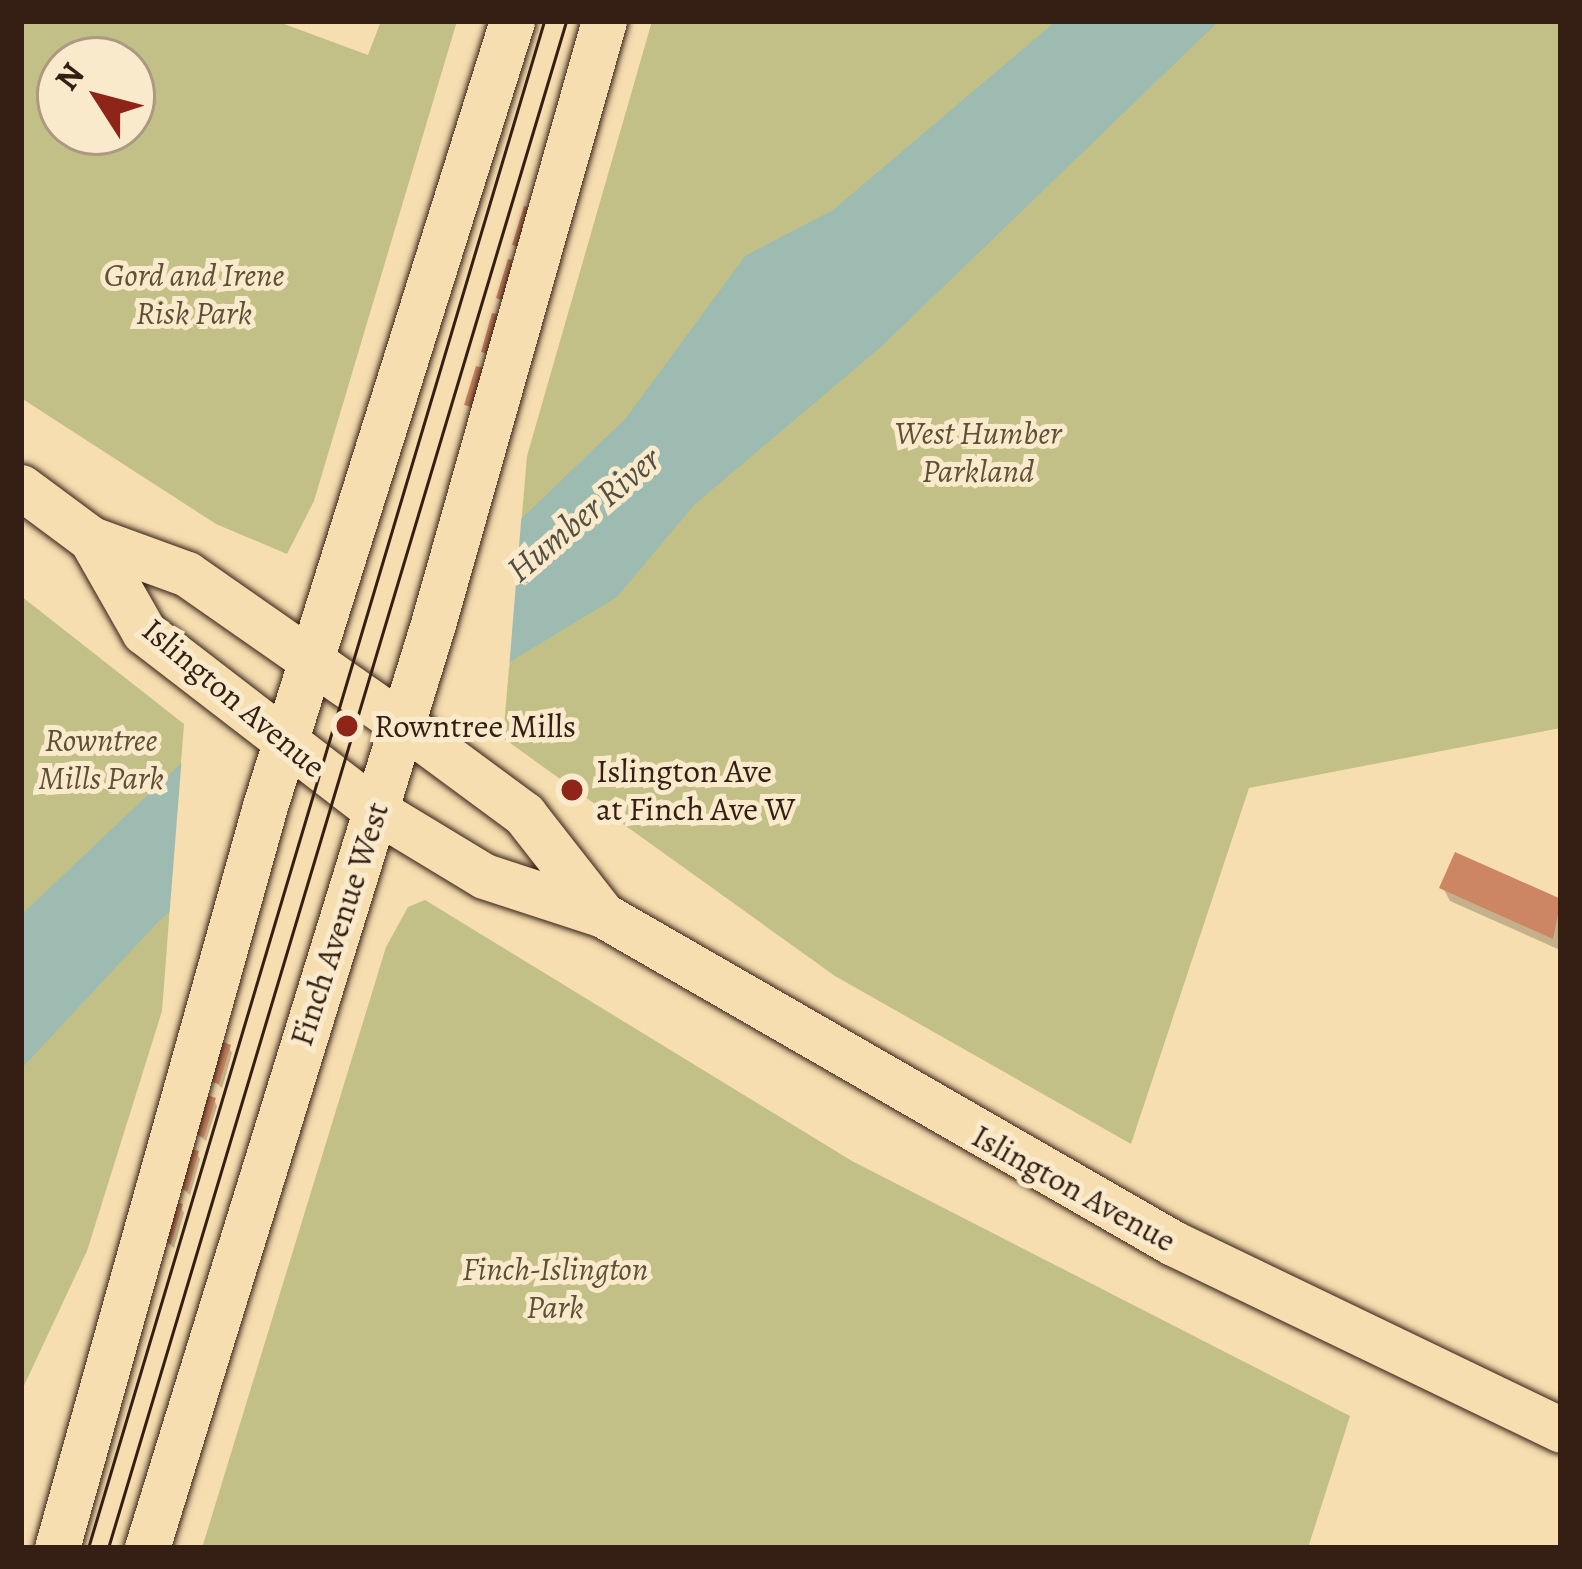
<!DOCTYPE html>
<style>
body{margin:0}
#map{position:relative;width:1582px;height:1569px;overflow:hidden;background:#f6deb0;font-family:Alegreya,serif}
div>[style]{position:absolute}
.green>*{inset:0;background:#c2c087}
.water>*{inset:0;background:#9dbbb0}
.pier>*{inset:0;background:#f6deb0}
.shadow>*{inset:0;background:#0003}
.building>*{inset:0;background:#cd8663}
.roads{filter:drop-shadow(0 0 3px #351f14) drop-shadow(0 0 3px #351f14)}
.major>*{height:45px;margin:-22.5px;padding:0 22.5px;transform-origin:22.5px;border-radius:22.5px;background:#f6deb0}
.tram>*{height:3px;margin:-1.5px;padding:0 1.5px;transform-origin:1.5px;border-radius:1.5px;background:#351f14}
.dots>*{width:33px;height:33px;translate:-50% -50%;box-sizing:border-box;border:6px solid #f9eacc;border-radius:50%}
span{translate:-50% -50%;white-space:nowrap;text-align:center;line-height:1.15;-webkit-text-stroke:10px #f9eacc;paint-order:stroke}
.park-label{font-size:33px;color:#5f4f36;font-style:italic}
.street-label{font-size:33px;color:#351f14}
.poi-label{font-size:33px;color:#351f14}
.left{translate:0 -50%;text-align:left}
.water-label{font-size:36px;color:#544e43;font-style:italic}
.frame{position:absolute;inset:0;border:24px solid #351f14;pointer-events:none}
.north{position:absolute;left:36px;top:36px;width:120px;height:120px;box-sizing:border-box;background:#f9eacc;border:3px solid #ab9982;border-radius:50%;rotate:306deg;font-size:33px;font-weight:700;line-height:48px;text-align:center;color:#351f14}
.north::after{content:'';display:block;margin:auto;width:42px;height:54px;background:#8f2418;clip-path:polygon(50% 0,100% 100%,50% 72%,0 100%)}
</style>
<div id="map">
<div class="green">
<i style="clip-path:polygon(evenodd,21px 21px,276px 21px,368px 55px,381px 21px,457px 21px,314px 501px,287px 554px,216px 524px,21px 398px,21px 21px,60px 60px,132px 60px,132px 132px,60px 132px,60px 60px)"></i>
<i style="clip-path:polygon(652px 21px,1561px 21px,1561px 728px,1249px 788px,1131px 1144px,835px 976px,503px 738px,527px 456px)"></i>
<i style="clip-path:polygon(21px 596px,184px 724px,162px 1011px,87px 1251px,21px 1392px)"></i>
<i style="clip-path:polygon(425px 900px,852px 1161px,1350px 1416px,1308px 1548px,202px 1548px,386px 947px,408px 907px)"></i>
</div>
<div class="water">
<i style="clip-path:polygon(1056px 21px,1219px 21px,882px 346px,694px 505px,617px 597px,359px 753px,159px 921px,21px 1069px,21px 915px,192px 753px,521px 519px,626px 418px,745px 256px,833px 210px)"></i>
</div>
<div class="pier">
<i style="clip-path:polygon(522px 510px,509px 669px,363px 758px,169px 920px,182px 755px)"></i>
</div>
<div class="shadow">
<i style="clip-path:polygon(1457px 856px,1561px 902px,1560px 950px,1450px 901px,1443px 888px)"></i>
<i style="clip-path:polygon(229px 1047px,232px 1053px,222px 1088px,212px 1080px)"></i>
<i style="clip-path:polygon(214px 1100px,217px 1106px,206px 1141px,196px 1134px)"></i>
<i style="clip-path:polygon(197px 1154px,200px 1159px,190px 1195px,180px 1187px)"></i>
<i style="clip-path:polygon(181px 1207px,184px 1213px,174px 1248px,164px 1240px)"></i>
</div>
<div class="building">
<i style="clip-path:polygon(524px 206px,535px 209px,523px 248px,512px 245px)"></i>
<i style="clip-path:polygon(508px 259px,519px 262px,507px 302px,496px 298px)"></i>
<i style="clip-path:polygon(492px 313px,503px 315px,491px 355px,481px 352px)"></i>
<i style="clip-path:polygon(476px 366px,487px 369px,475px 408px,464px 405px)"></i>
<i style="clip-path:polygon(1455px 852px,1561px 899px,1553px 939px,1439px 888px)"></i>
<i style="clip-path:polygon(221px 1041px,231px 1045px,219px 1084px,209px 1081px)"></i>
<i style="clip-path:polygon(204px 1094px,216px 1098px,204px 1137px,193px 1134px)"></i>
<i style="clip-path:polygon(189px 1148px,199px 1151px,188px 1191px,177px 1188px)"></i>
<i style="clip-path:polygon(172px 1201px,183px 1204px,171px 1244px,161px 1241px)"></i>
</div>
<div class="roads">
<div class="major">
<i style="left:21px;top:487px;width:87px;rotate:36.6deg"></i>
<i style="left:91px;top:539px;width:102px;rotate:20deg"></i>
<i style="left:187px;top:574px;width:262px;rotate:34.9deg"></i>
<i style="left:402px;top:724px;width:152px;rotate:36.4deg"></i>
<i style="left:524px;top:814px;width:128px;rotate:52deg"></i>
<i style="left:91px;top:539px;width:107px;rotate:60.3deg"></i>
<i style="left:144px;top:632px;width:292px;rotate:37.6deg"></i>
<i style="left:375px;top:810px;width:127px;rotate:31.2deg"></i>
<i style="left:484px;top:876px;width:125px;rotate:18.1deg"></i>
<i style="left:603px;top:915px;width:658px;rotate:29.92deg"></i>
<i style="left:1173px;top:1243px;width:431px;rotate:25.7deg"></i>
<i style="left:57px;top:1548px;width:771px;rotate:-74.34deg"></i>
<i style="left:265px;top:806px;width:823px;rotate:-72.53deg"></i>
<i style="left:147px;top:1548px;width:967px;rotate:-72.8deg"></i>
<i style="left:433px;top:624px;width:627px;rotate:-74.17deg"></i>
</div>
</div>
<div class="tram">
<i style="left:88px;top:1548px;width:1594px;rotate:-73.37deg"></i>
<i style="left:108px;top:1548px;width:1594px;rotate:-73.3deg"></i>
</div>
<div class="dots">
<i style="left:347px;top:726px;background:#8f2418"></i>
<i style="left:572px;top:790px;background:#8f2418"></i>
</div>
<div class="park-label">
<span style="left:194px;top:294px">Gord and Irene<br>Risk Park</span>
<span style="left:978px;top:452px">West Humber<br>Parkland</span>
<span style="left:101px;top:759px">Rowntree<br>Mills Park</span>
<span style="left:555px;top:1288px">Finch-Islington<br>Park</span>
</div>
<div class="street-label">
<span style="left:234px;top:698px;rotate:40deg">Islington Avenue</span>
<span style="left:339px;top:924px;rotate:-72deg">Finch Avenue West</span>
<span style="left:1074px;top:1188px;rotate:29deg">Islington Avenue</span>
</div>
<div class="poi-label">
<span class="left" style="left:374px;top:726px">Rowntree Mills</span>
<span class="left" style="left:596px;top:790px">Islington Ave<br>at Finch Ave W</span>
</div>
<div class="water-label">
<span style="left:583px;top:514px;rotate:-40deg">Humber River</span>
</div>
<div class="frame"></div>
<div class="north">N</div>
</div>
